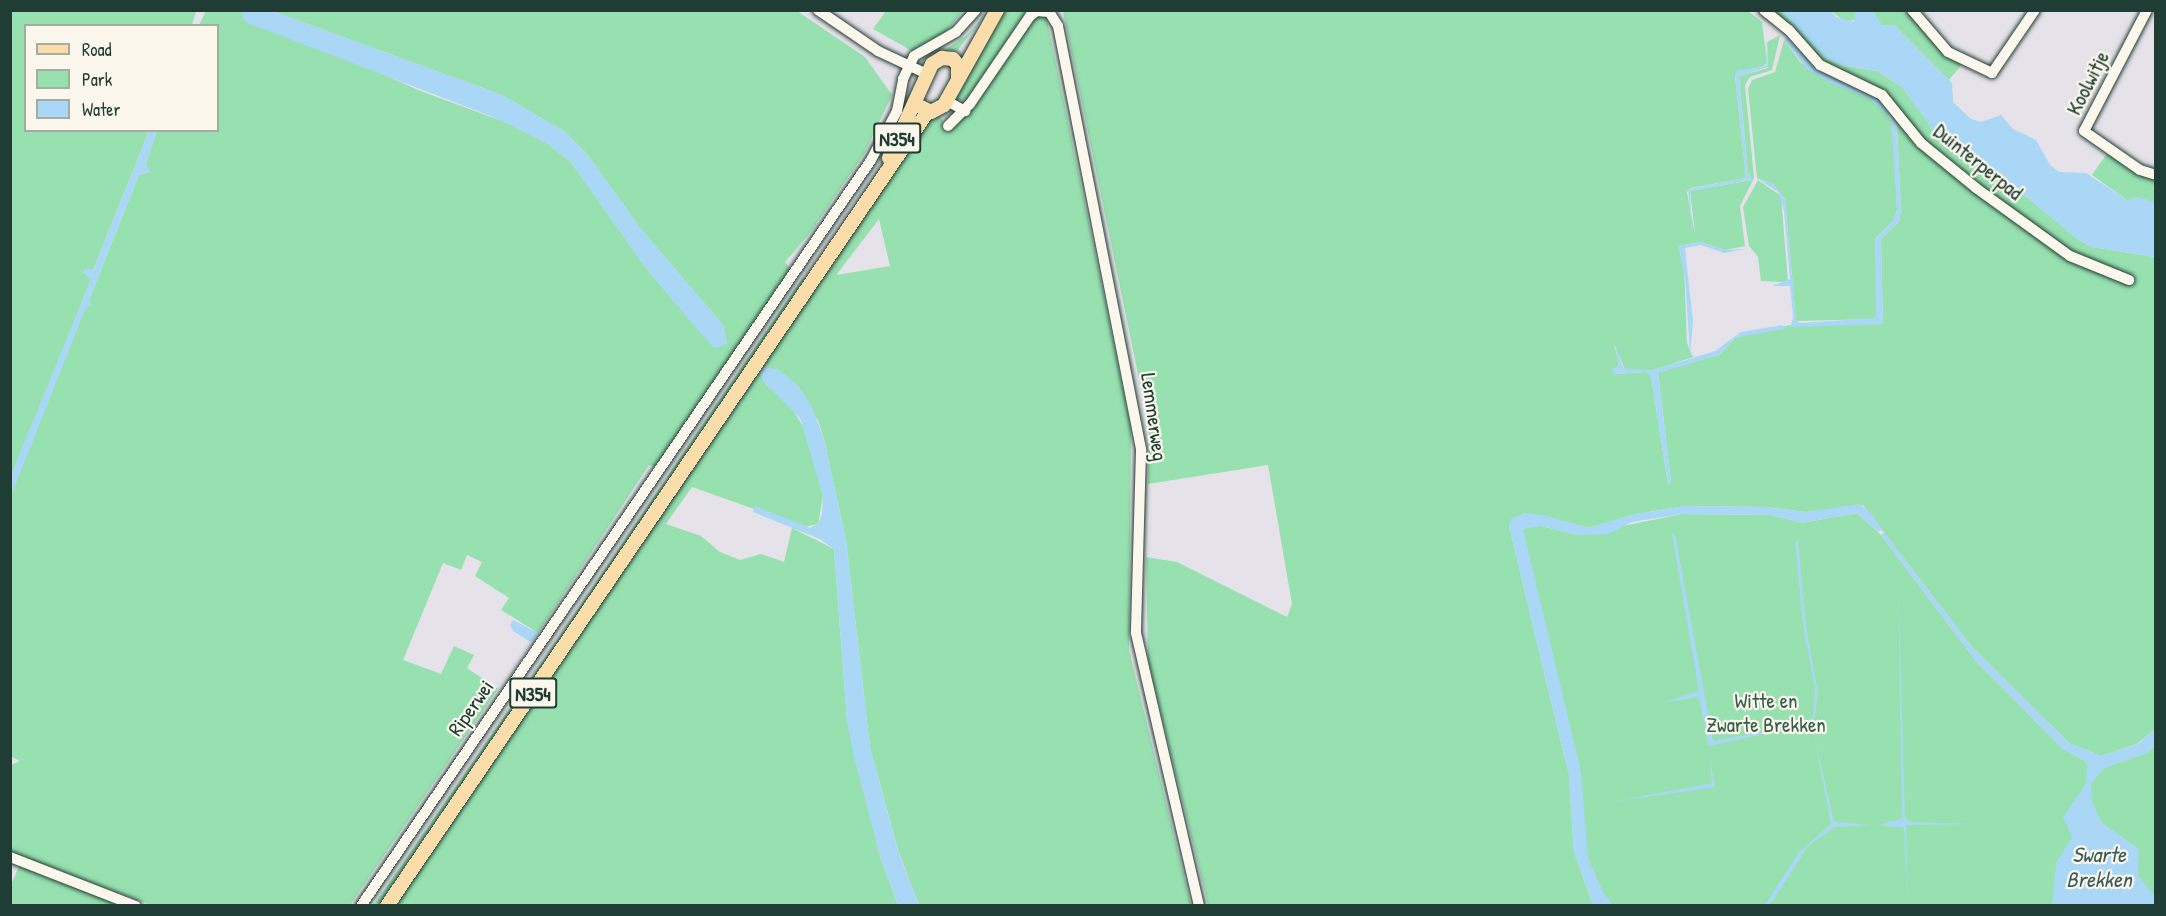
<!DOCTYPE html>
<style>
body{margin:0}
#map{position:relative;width:2166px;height:916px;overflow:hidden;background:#e6e2e9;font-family:"Patrick Hand",sans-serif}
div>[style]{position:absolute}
.green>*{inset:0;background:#97e0b0}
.water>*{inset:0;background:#abd7f7}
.roads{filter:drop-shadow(0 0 2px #1f3d34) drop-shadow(0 0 2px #1f3d34)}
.minor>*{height:10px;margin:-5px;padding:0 5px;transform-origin:5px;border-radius:5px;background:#fbf7ec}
.major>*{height:14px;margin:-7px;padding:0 7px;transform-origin:7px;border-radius:7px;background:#faddab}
span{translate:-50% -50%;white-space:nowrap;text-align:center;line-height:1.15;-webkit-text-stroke:4.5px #fbf7ec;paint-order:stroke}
.shield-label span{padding:2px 4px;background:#fbf7ec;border:2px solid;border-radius:4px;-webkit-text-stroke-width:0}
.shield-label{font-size:20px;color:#1f3d34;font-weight:700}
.street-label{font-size:21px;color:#1f3d34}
.park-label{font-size:21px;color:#375e4d}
.water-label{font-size:22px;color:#3b5c5b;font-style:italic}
.frame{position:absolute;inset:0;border:12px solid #1f3d34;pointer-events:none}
.legend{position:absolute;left:24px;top:24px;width:195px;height:108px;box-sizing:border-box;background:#fbf7ec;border:2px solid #a3ada2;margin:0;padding:8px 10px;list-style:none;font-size:18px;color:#1f3d34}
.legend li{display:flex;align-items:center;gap:12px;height:30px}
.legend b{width:30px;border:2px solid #a3ada2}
</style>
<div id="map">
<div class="green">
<i style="clip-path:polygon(11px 11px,196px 11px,192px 25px,26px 26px,26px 130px,149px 131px,93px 270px,83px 272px,91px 279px,11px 480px)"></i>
<i style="clip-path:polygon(206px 11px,243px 11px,418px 90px,513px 125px,548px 144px,570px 161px,649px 272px,712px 345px,727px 344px,723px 325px,641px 229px,586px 153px,565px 132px,502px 95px,272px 11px,797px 11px,865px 57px,892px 95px,864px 154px,810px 233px,785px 262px,792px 271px,656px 468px,649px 465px,538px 633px,501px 610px,509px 598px,475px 576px,482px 562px,467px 555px,461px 570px,443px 563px,403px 660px,441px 674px,454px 646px,474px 655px,467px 668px,498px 689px,350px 905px,150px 905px,11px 852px,11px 765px,20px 761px,10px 756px,10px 496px,86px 306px,92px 306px,89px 300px,139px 175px,149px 172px,146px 163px,157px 131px,218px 130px,218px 26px,199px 25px)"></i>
<i style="clip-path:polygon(886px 11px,963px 11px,945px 33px,912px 51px,873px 29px)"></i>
<i style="clip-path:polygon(1002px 11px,1032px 11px,967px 99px,959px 100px,956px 96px)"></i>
<i style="clip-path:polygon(1063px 11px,1748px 11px,1762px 22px,1767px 62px,1762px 67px,1737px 71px,1735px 75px,1746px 178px,1691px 188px,1687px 192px,1695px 234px,1690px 191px,1752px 180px,1748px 173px,1739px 76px,1768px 68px,1767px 42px,1780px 35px,1772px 70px,1750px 77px,1745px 85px,1754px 178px,1740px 206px,1745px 246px,1725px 250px,1701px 242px,1678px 246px,1684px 265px,1687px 343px,1693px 357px,1653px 370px,1625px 370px,1614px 343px,1619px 366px,1613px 374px,1646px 372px,1651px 376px,1668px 484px,1671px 482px,1658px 372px,1719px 355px,1735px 338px,1790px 325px,1883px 324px,1881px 239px,1899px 222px,1901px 210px,1897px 126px,1888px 108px,1869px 93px,1828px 77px,1808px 62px,1788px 34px,1825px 70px,1881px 96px,1920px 145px,1975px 190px,2069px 257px,2129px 282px,2129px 278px,2071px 254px,1977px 187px,1923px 142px,1883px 93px,1821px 63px,1788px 24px,1767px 11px,1781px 11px,1792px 18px,1826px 58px,1841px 65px,1877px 71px,1902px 87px,1944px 145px,2015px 188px,2079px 240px,2092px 247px,2155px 257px,2155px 729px,2137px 744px,2101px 756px,2069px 743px,1972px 647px,1863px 505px,1806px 512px,1766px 507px,1685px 506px,1636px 514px,1589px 528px,1525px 513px,1512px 519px,1509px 526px,1569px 776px,1574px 852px,1593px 905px,1208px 905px,1148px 660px,1146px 557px,1177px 562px,1287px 617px,1292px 604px,1268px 465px,1148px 484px,1149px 427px)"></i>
<i style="clip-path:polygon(1831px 11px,1856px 11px,1857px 20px,1844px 21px)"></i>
<i style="clip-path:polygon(1873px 11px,1908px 11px,1963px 63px,1949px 80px,1894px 25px,1882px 26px)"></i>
<i style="clip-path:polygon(986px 14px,957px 51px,943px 51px,967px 35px)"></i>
<i style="clip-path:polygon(evenodd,1037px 15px,1046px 15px,1131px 428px,1129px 650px,1191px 905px,919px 905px,898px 850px,870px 747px,846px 540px,824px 439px,818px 420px,779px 370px,762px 367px,920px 124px,939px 115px,947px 129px,1037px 15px,879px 219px,890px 266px,837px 275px,837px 274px,879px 219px)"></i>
<i style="clip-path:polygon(1784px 40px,1801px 63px,1869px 98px,1885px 110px,1893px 124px,1897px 210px,1893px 221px,1875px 239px,1878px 312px,1875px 319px,1796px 321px,1785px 199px,1773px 184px,1757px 178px,1748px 89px,1752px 80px,1775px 72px)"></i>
<i style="clip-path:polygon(2108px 152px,2155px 177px,2155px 202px,2127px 200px,2092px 175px)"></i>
<i style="clip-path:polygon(1758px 180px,1781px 196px,1788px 282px,1761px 281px,1758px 257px,1749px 246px,1743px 207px)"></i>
<i style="clip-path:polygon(803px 277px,808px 281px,671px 481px,667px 477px)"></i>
<i style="clip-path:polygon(759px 372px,765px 383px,791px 406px,805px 430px,823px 496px,818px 524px,805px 527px,692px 487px,666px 524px,701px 536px,720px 552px,740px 560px,761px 554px,784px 562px,792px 528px,834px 549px,847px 721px,880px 856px,898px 905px,394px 906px)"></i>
<i style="clip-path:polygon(664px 482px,669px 485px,526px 694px,522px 692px)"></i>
<i style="clip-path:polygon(1857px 513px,1881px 535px,1976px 661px,2063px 749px,2087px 762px,2089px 768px,2103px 768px,2147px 753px,2155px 745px,2155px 905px,1594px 905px,1520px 532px,1526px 526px,1541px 526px,1578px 535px,1682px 514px,1771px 515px,1802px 523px)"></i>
<i style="clip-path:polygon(518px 697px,522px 700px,381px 905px,373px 906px)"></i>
<i style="clip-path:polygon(20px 864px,127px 906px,11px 906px,11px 885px)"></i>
</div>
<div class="water">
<i style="clip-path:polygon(243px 11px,272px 11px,502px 95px,565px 132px,586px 153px,641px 229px,723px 325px,727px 344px,714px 348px,698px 330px,649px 272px,570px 161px,548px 144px,493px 117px,248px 23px,243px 19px)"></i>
<i style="clip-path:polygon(1781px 11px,1831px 11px,1836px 17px,1854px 22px,1856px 11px,1873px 11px,1882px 26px,1894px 25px,1952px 83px,1953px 102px,1971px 119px,1981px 122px,2001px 115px,2013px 129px,2036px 140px,2050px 165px,2059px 172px,2086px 173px,2127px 200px,2137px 197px,2155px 202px,2155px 257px,2092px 247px,2079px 240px,2015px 188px,1944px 145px,1902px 87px,1877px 71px,1841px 65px,1826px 58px)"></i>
<i style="clip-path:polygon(1786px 37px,1818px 71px,1860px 88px,1885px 105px,1897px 126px,1901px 210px,1899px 222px,1881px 239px,1883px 324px,1790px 327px,1793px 318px,1790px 286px,1772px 286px,1790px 279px,1784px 211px,1778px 192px,1757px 178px,1773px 184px,1785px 199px,1796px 320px,1800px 323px,1876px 318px,1875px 239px,1893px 221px,1897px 210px,1891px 117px,1869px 98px,1830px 83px,1807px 69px,1784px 40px)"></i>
<i style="clip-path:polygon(1765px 42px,1768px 67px,1739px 76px,1748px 173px,1753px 180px,1690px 191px,1692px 234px,1688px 189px,1746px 178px,1735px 75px,1737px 71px,1766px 65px)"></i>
<i style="clip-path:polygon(149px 131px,157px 131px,146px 163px,150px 171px,139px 175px,89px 300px,92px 306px,86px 307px,11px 496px,11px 475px,91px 279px,83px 272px,85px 268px,93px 270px)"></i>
<i style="clip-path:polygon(1701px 242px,1725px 250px,1746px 249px,1724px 253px,1701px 245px,1685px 248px,1693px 322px,1690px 354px,1685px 278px,1678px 246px)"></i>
<i style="clip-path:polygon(1783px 325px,1784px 329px,1735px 338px,1719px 355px,1658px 373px,1671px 482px,1668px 484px,1651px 376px,1646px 372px,1613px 374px,1612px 369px,1619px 366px,1614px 342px,1624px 369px,1653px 370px,1715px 351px,1741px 332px)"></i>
<i style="clip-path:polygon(762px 367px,779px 370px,797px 384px,812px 407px,824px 439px,846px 540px,870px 747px,898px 851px,919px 905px,898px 905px,880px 856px,854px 757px,847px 721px,834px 549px,820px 539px,753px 512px,755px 506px,810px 528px,818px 524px,822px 514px,823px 496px,800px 418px,765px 383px,759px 372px)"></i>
<i style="clip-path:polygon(1860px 504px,1872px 514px,1882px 530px,1878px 532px,1857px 513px,1802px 523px,1771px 515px,1682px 514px,1632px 522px,1608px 534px,1578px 535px,1541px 526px,1523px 529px,1581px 772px,1588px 858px,1603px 892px,1613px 905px,1593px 905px,1574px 852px,1569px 776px,1509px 526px,1511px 519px,1525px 513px,1544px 515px,1589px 528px,1636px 514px,1685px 506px,1766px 507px,1806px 512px)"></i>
<i style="clip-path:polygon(1884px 532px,1972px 647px,2069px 743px,2101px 756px,2138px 744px,2155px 729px,2155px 745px,2147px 753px,2104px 768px,2091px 784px,2092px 802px,2102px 823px,2139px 849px,2138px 875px,2155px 897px,2155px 905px,2052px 905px,2056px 863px,2072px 837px,2063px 817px,2086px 784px,2087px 762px,2063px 749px,1976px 661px,1881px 535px)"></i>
<i style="clip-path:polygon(1672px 534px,1675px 534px,1713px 741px,1790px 727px,1813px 718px,1815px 688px,1803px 625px,1795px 541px,1798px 541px,1806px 626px,1818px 693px,1814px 723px,1709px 746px,1699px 697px,1661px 703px,1699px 691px)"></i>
<i style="clip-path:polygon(1898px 579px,1905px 817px,1910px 822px,1975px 824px,1906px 825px,1908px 906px,1904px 828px,1877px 825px,1902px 819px)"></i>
<i style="clip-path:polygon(513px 620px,538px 633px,531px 642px,513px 631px,510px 625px)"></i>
<i style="clip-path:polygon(1813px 731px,1834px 822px,1871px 825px,1834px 827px,1808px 846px,1776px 896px,1769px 905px,1765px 905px,1799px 852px,1831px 824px)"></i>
<i style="clip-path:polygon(1709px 753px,1715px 787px,1611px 802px,1712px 783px)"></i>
</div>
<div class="roads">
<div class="minor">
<i style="left:818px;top:10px;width:73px;rotate:34.3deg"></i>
<i style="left:878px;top:51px;width:54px;rotate:25.1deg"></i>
<i style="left:1048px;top:10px;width:19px;rotate:58deg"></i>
<i style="left:1058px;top:26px;width:432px;rotate:78.9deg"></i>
<i style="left:1141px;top:450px;width:183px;rotate:91.6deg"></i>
<i style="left:1136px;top:633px;width:280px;rotate:77deg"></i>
<i style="left:1764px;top:10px;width:32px;rotate:39deg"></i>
<i style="left:1789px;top:30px;width:47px;rotate:48.5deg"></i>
<i style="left:1820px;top:65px;width:69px;rotate:25.8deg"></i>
<i style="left:1882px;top:95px;width:62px;rotate:50.9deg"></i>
<i style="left:1921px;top:143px;width:71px;rotate:39.3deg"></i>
<i style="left:1976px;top:188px;width:116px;rotate:35.9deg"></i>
<i style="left:2070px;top:256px;width:64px;rotate:22.1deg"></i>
<i style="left:1912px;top:10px;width:55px;rotate:49.4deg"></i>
<i style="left:1948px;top:52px;width:49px;rotate:25.5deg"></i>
<i style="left:1992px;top:73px;width:76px;rotate:-55.7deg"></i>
<i style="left:2147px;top:10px;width:136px;rotate:117.5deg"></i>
<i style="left:2084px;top:131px;width:68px;rotate:34.9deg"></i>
<i style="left:2140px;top:170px;width:17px;rotate:17deg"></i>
<i style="left:947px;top:101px;width:21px;rotate:29deg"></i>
<i style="left:948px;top:126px;width:31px;rotate:-45deg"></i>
<i style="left:970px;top:104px;width:107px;rotate:-55.7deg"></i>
<i style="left:1030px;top:16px;width:9px;rotate:-36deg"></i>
<i style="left:1037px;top:11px;width:11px;rotate:5deg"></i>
<i style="left:10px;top:857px;width:135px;rotate:21.3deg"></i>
<i style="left:361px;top:906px;width:904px;rotate:-55.64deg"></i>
<i style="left:871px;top:160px;width:55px;rotate:-62deg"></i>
<i style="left:897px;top:111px;width:33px;rotate:-79deg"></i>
<i style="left:903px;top:79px;width:25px;rotate:-64deg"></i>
<i style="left:914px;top:56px;width:48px;rotate:-29.7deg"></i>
<i style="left:956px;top:32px;width:30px;rotate:-48deg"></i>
</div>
<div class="major">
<i style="left:921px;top:107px;width:11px;rotate:27deg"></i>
<i style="left:931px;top:112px;width:15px;rotate:-28deg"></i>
<i style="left:944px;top:105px;width:109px;rotate:-60.8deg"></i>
<i style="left:889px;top:158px;width:103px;rotate:-65.4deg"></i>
<i style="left:932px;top:64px;width:12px;rotate:-31deg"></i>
<i style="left:942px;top:58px;width:11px;rotate:5deg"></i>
<i style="left:953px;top:59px;width:8px;rotate:50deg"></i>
<i style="left:958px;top:65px;width:13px;rotate:90deg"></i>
<i style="left:387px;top:906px;width:962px;rotate:-55.76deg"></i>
</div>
</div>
<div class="shield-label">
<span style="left:897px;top:138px">N354</span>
<span style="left:533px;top:693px">N354</span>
</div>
<div class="street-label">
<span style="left:2088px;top:83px;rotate:-63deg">Koolwitje</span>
<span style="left:1978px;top:162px;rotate:39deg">Duinterperpad</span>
<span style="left:1154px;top:417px;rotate:82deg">Lemmerweg</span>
<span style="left:471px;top:708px;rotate:-55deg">Riperwei</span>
</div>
<div class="park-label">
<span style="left:1766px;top:713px">Witte en<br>Zwarte Brekken</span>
</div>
<div class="water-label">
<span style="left:2099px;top:867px">Swarte<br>Brekken</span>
</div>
<div class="frame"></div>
<ul class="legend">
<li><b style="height:8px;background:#faddab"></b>Road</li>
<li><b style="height:16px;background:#97e0b0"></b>Park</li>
<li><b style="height:16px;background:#abd7f7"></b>Water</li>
</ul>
</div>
